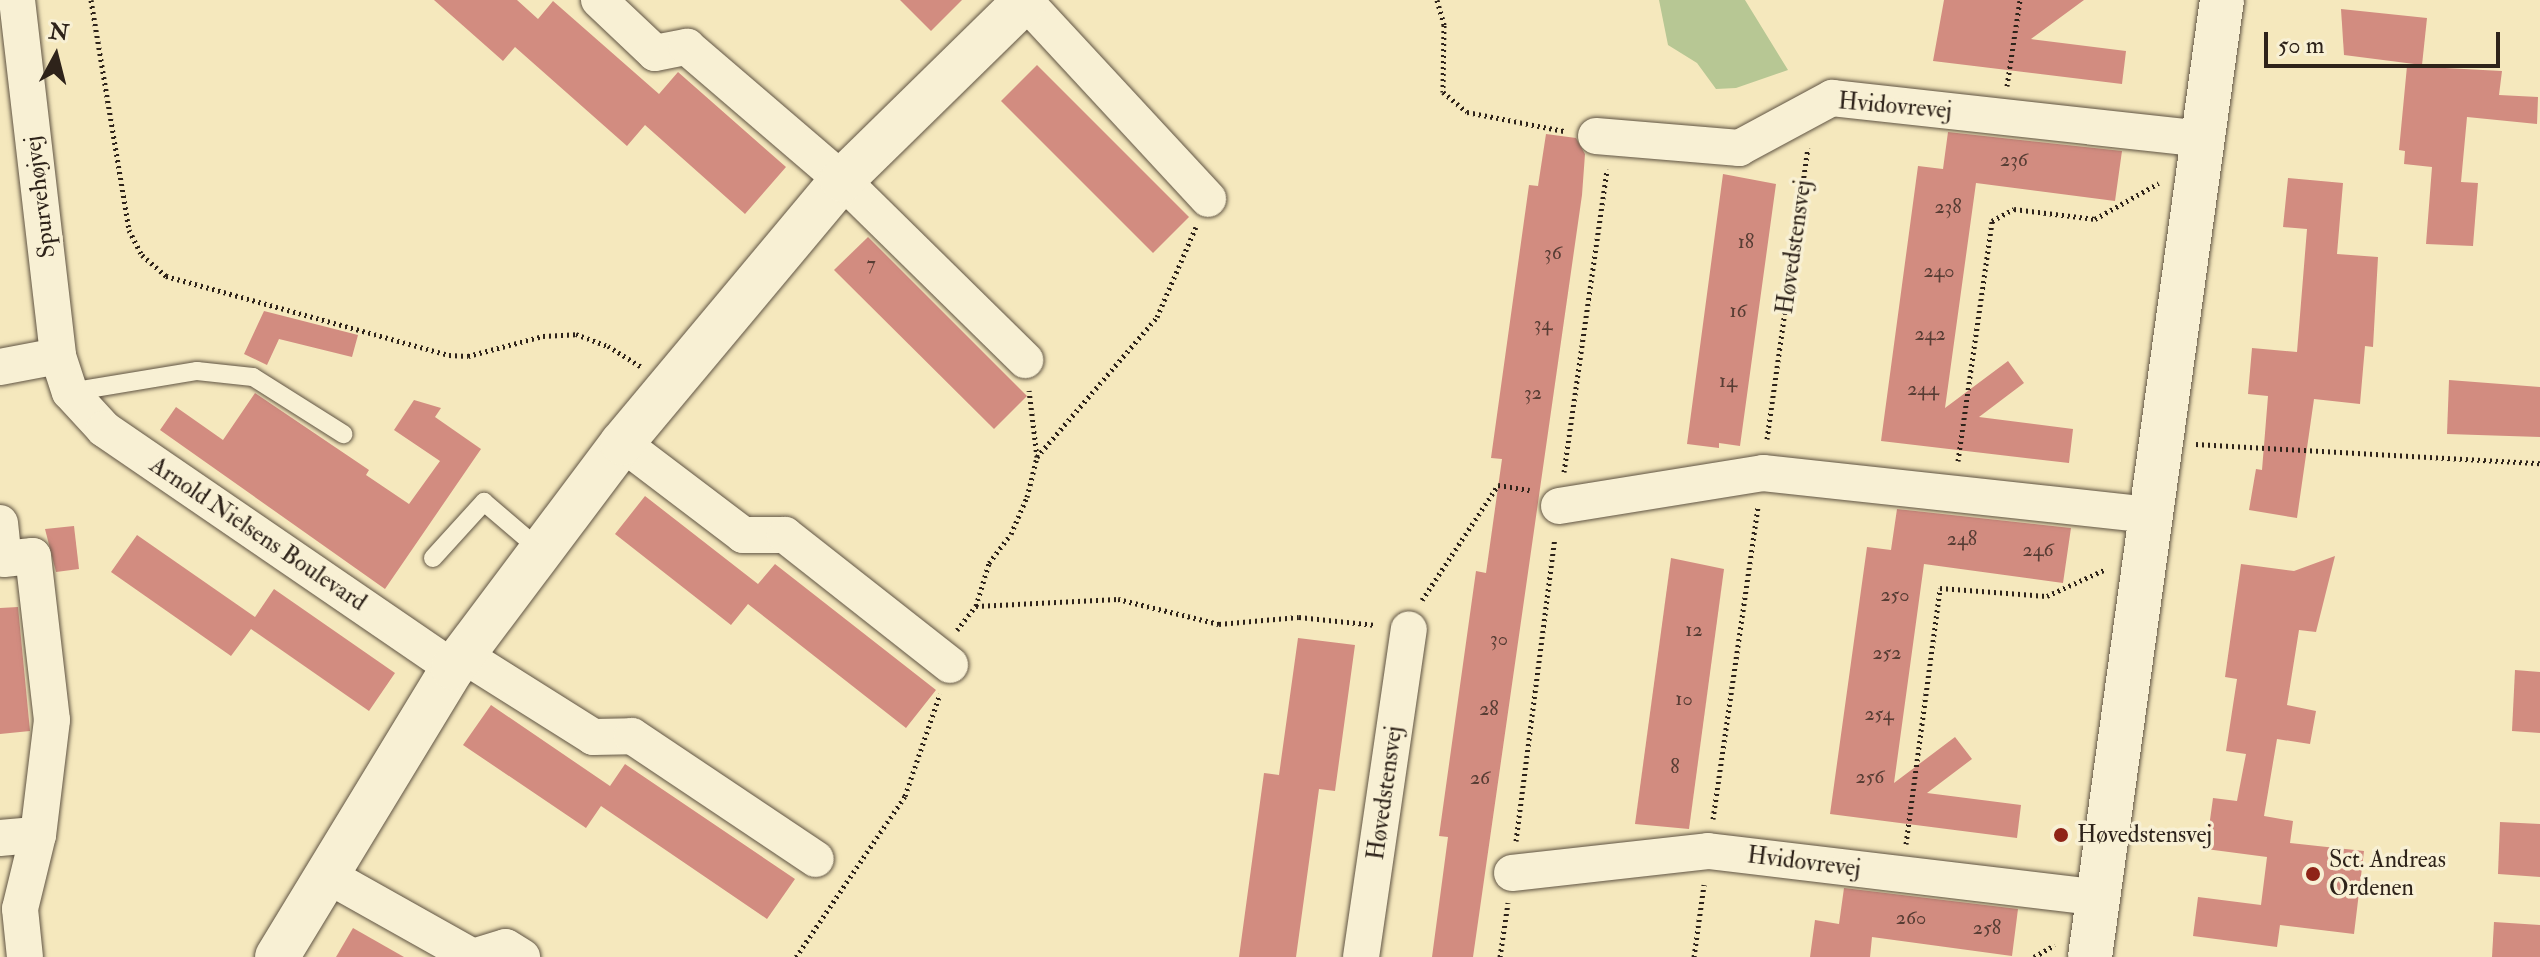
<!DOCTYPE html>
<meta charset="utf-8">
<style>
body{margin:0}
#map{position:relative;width:2540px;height:957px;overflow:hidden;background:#f5e8bd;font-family:"IM FELL Double Pica",serif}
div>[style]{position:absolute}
.green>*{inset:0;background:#b7c794}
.building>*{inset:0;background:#d28c80}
.path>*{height:5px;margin-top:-2.5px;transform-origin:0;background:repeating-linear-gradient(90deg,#2e231a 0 2px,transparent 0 6px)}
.roads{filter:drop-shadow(0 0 2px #605443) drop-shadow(0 0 2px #605443)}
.service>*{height:18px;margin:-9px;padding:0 9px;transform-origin:9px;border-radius:9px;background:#f8f0d4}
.minor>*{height:36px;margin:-18px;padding:0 18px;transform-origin:18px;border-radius:18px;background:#f8f0d4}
.tertiary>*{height:44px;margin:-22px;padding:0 22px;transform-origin:22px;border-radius:22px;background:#f8f0d4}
.dots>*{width:22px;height:22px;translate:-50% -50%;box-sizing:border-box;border:4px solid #f8f0d4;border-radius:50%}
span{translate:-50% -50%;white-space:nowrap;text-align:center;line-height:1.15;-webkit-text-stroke:7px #f8f0d4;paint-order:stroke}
.number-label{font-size:20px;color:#573d34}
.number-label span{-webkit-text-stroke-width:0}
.street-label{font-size:24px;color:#2e231a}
.poi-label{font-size:24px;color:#2e231a}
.left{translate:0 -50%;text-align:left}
.north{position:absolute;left:16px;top:16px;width:80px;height:80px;-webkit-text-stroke:6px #f8f0d4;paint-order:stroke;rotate:7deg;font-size:22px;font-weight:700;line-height:32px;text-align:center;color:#2e231a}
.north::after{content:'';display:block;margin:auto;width:28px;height:36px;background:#2e231a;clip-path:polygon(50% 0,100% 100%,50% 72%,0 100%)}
.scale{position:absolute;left:2264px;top:32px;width:236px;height:36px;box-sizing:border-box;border:4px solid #2e231a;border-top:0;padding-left:10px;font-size:24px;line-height:28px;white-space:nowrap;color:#2e231a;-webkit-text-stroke:6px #f8f0d4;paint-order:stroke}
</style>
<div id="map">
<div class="green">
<i style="clip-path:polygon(1659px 0,1745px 0,1788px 70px,1736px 88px,1716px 89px,1697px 63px,1668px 45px)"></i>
</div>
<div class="building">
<i style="clip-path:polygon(434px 0,517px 0,538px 19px,553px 1px,659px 94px,678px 72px,786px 167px,745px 214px,645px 125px,627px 146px,515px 47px,503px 61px)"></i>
<i style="clip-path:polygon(900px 0,962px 0,931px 31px)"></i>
<i style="clip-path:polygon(1944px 0,2084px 0,2031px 39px,2126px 51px,2122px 84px,1933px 61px)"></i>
<i style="clip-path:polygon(2341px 9px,2427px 18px,2422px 65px,2344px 55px)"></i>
<i style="clip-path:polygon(1037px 65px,1189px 217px,1153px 253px,1001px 101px)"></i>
<i style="clip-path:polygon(2407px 66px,2502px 71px,2499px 95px,2538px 97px,2537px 124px,2467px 117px,2461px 182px,2478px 183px,2473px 246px,2426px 244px,2432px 167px,2404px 164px,2405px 151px,2399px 150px)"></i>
<i style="clip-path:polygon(1948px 132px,2122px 151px,2115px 201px,1976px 183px,1945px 408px,2008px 361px,2024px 383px,1979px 417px,2073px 429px,2069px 463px,1881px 441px,1918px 166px,1943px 169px)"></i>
<i style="clip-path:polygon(1546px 134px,1576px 138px,1585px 154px,1582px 195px,1473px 957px,1432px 957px,1448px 837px,1439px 836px,1476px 571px,1486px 573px,1502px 459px,1491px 458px,1529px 185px,1538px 186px)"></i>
<i style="clip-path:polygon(1723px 174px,1776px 184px,1740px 446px,1719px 443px,1719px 448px,1687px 444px)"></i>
<i style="clip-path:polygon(2288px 178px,2343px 183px,2337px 254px,2378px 257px,2373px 347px,2365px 346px,2360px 404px,2314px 399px,2297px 518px,2249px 510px,2256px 469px,2262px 470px,2268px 396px,2248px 394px,2252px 348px,2297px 352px,2307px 229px,2283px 227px)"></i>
<i style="clip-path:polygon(868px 237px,1027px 396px,994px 429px,834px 270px)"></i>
<i style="clip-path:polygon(264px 311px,358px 335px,352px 357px,279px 339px,267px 365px,244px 354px)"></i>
<i style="clip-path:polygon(2449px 380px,2540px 387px,2540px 437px,2447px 434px)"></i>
<i style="clip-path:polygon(255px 393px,369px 470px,366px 475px,409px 504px,440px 461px,394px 430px,414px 400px,441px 408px,435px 417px,481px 449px,385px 589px,160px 430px,176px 407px,223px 440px)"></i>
<i style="clip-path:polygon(645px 496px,758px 584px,775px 564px,936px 690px,906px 728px,748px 604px,731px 625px,615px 534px)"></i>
<i style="clip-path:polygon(1897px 509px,2071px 528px,2063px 583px,1924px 564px,1894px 783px,1955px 737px,1972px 759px,1927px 793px,2021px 805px,2017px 838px,1830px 814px,1867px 547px,1891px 550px)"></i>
<i style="clip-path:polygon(74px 526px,79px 569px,56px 572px,45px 529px)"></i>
<i style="clip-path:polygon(137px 535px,255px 617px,274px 589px,395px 673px,369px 711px,251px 629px,231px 656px,111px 572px)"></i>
<i style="clip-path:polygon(2335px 556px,2316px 632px,2299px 630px,2287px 705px,2316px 711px,2310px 744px,2277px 739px,2264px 816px,2293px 821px,2290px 843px,2364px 851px,2354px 934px,2280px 925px,2277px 947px,2193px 936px,2198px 897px,2261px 905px,2267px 857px,2206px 849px,2213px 798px,2237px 801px,2246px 754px,2226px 751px,2237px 679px,2225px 677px,2241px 564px,2294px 571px)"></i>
<i style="clip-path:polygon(1671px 558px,1724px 569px,1689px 829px,1635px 824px)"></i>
<i style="clip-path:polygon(18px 607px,30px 731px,0 734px,0 608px)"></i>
<i style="clip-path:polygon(1298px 638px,1355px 645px,1335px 791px,1319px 789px,1296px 957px,1239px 957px,1264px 773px,1279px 775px)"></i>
<i style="clip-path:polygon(2515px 670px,2540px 672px,2540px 733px,2512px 731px)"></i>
<i style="clip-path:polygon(491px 705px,610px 786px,625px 764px,795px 879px,767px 919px,601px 806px,586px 828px,463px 745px)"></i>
<i style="clip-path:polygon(2500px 822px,2540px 824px,2540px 877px,2498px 874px)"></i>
<i style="clip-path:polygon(1844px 888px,2018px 909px,2012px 956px,1872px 937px,1870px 957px,1810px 957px,1815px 920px,1839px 924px)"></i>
<i style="clip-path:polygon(2494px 922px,2540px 925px,2540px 957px,2492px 957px)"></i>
<i style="clip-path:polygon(353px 928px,404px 957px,336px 957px)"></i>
</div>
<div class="path">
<i style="left:91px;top:0;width:233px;rotate:80.6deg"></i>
<i style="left:129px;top:230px;width:28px;rotate:63deg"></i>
<i style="left:142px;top:255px;width:32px;rotate:41deg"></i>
<i style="left:166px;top:276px;width:294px;rotate:15.6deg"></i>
<i style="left:449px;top:355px;width:19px;rotate:3deg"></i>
<i style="left:468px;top:356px;width:78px;rotate:-14.9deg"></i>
<i style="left:543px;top:336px;width:33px;rotate:-3deg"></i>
<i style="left:576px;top:334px;width:34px;rotate:21deg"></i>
<i style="left:608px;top:346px;width:39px;rotate:32deg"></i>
<i style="left:1437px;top:0;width:26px;rotate:74deg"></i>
<i style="left:1444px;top:25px;width:67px;rotate:90.9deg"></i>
<i style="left:1443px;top:92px;width:31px;rotate:40deg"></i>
<i style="left:1467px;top:112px;width:99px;rotate:11.1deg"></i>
<i style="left:2007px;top:86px;width:87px;rotate:-81.4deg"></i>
<i style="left:1767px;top:439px;width:294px;rotate:-82deg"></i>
<i style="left:2196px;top:444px;width:345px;rotate:3.2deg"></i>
<i style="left:1037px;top:457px;width:184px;rotate:-49.4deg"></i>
<i style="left:1157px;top:317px;width:98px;rotate:-66.6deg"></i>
<i style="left:1958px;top:461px;width:242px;rotate:-81.9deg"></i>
<i style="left:1992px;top:221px;width:25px;rotate:-29deg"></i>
<i style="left:2014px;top:209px;width:82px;rotate:7deg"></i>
<i style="left:2095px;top:219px;width:73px;rotate:-29.4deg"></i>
<i style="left:1564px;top:472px;width:306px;rotate:-81.9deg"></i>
<i style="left:1422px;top:600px;width:138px;rotate:-56.5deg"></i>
<i style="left:1498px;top:485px;width:32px;rotate:9deg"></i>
<i style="left:976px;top:606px;width:45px;rotate:-73.2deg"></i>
<i style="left:989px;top:563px;width:36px;rotate:-53deg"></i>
<i style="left:1011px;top:534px;width:40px;rotate:-66.6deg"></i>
<i style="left:1027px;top:497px;width:41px;rotate:-76deg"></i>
<i style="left:1037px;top:457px;width:67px;rotate:-96.8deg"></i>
<i style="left:957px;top:630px;width:31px;rotate:-52deg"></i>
<i style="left:976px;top:606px;width:142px;rotate:-2.8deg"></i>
<i style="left:1118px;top:599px;width:104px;rotate:13.9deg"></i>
<i style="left:1219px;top:624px;width:80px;rotate:-5deg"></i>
<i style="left:1299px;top:617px;width:77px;rotate:5.9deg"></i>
<i style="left:1713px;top:819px;width:317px;rotate:-81.8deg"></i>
<i style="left:1516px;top:841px;width:305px;rotate:-82.7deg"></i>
<i style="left:1906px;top:844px;width:258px;rotate:-82.4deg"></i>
<i style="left:1940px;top:588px;width:107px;rotate:4.3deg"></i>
<i style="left:2047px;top:596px;width:65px;rotate:-24.6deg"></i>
<i style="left:796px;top:957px;width:194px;rotate:-55.9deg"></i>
<i style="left:905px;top:796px;width:108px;rotate:-71.1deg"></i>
<i style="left:1500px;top:957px;width:55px;rotate:-81.6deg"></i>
<i style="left:1694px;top:957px;width:73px;rotate:-82.1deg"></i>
<i style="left:2034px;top:957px;width:24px;rotate:-30deg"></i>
</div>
<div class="roads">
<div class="service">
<i style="left:70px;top:392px;width:129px;rotate:-9.4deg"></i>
<i style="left:197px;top:371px;width:56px;rotate:6.1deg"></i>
<i style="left:253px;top:377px;width:107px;rotate:32.3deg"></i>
<i style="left:433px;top:558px;width:76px;rotate:-47.7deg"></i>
<i style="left:484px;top:502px;width:72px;rotate:40.5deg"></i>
</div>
<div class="minor">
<i style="left:17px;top:0;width:358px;rotate:83.4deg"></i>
<i style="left:58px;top:356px;width:38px;rotate:72deg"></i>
<i style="left:70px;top:392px;width:50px;rotate:47.4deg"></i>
<i style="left:104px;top:429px;width:423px;rotate:34.4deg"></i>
<i style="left:599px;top:0;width:77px;rotate:43.4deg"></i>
<i style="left:655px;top:53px;width:33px;rotate:-11deg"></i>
<i style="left:687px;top:47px;width:204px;rotate:40.6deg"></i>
<i style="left:842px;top:180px;width:257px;rotate:44.5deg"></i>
<i style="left:1024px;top:0;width:271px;rotate:47.2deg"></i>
<i style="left:1596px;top:136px;width:144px;rotate:4.8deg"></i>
<i style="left:1739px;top:148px;width:106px;rotate:-28.3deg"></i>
<i style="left:1832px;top:98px;width:375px;rotate:6.3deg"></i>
<i style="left:0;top:367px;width:59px;rotate:-10.7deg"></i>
<i style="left:622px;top:443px;width:152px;rotate:37.2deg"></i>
<i style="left:743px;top:535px;width:42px"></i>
<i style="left:785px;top:535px;width:210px;rotate:38.2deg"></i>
<i style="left:1559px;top:506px;width:207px;rotate:-9.2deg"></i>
<i style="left:1763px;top:473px;width:388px;rotate:6.2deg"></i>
<i style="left:0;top:523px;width:36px;rotate:84deg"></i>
<i style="left:4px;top:559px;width:29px;rotate:-6deg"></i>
<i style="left:33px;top:556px;width:165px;rotate:83.4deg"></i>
<i style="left:52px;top:720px;width:116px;rotate:96.9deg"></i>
<i style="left:38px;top:835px;width:76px;rotate:103.7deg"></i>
<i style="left:20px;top:909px;width:48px;rotate:84.1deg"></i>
<i style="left:463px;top:655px;width:154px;rotate:32.2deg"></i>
<i style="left:593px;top:737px;width:39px;rotate:-1deg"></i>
<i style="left:632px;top:736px;width:221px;rotate:33.8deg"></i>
<i style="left:0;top:838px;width:38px;rotate:-5deg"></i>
<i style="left:1512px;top:873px;width:197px;rotate:-6.4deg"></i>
<i style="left:1708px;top:851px;width:391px;rotate:6.8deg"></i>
<i style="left:325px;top:874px;width:170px;rotate:29.3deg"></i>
<i style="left:473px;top:957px;width:34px;rotate:-17deg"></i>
<i style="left:506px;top:947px;width:19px;rotate:32deg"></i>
<i style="left:1361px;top:957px;width:331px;rotate:-81.7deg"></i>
</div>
<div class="tertiary">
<i style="left:277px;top:957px;width:338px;rotate:-58.7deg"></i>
<i style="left:453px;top:668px;width:281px;rotate:-53.1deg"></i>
<i style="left:622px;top:443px;width:343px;rotate:-50.1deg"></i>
<i style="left:842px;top:180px;width:257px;rotate:-44.4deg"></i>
<i style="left:2090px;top:957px;width:966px;rotate:-82.15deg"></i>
</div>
</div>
<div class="dots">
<i style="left:2061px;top:835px;background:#8f2418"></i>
<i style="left:2313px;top:874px;background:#8f2418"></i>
</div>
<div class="number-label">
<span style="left:2014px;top:159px">236</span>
<span style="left:1948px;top:206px">238</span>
<span style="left:1746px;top:241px">18</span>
<span style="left:1553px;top:252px">36</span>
<span style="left:871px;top:263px">7</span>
<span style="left:1939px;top:270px">240</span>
<span style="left:1738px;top:310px">16</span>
<span style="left:1543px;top:323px">34</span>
<span style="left:1930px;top:333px">242</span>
<span style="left:1728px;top:380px">14</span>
<span style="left:1923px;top:388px">244</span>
<span style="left:1533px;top:392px">32</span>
<span style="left:1962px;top:538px">248</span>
<span style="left:2038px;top:549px">246</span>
<span style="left:1895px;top:594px">250</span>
<span style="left:1694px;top:629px">12</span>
<span style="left:1499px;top:638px">30</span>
<span style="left:1887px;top:652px">252</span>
<span style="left:1684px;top:698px">10</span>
<span style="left:1489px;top:708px">28</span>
<span style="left:1879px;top:713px">254</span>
<span style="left:1675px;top:766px">8</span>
<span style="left:1870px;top:776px">256</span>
<span style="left:1480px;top:777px">26</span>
<span style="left:1911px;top:917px">260</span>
<span style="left:1987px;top:927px">258</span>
</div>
<div class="street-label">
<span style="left:1895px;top:106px;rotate:5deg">Hvidovrevej</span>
<span style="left:40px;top:197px;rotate:-97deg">Spurvehøjvej</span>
<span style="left:1794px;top:247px;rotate:-82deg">Høvedstensvej</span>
<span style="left:258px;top:534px;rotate:34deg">Arnold Nielsens Boulevard</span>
<span style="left:1385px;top:793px;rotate:-82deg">Høvedstensvej</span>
<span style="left:1804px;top:862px;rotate:7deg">Hvidovrevej</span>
</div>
<div class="poi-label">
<span class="left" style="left:2077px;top:835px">Høvedstensvej</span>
<span class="left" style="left:2329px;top:874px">Sct. Andreas<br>Ordenen</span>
</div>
<div class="north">N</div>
<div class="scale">50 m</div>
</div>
